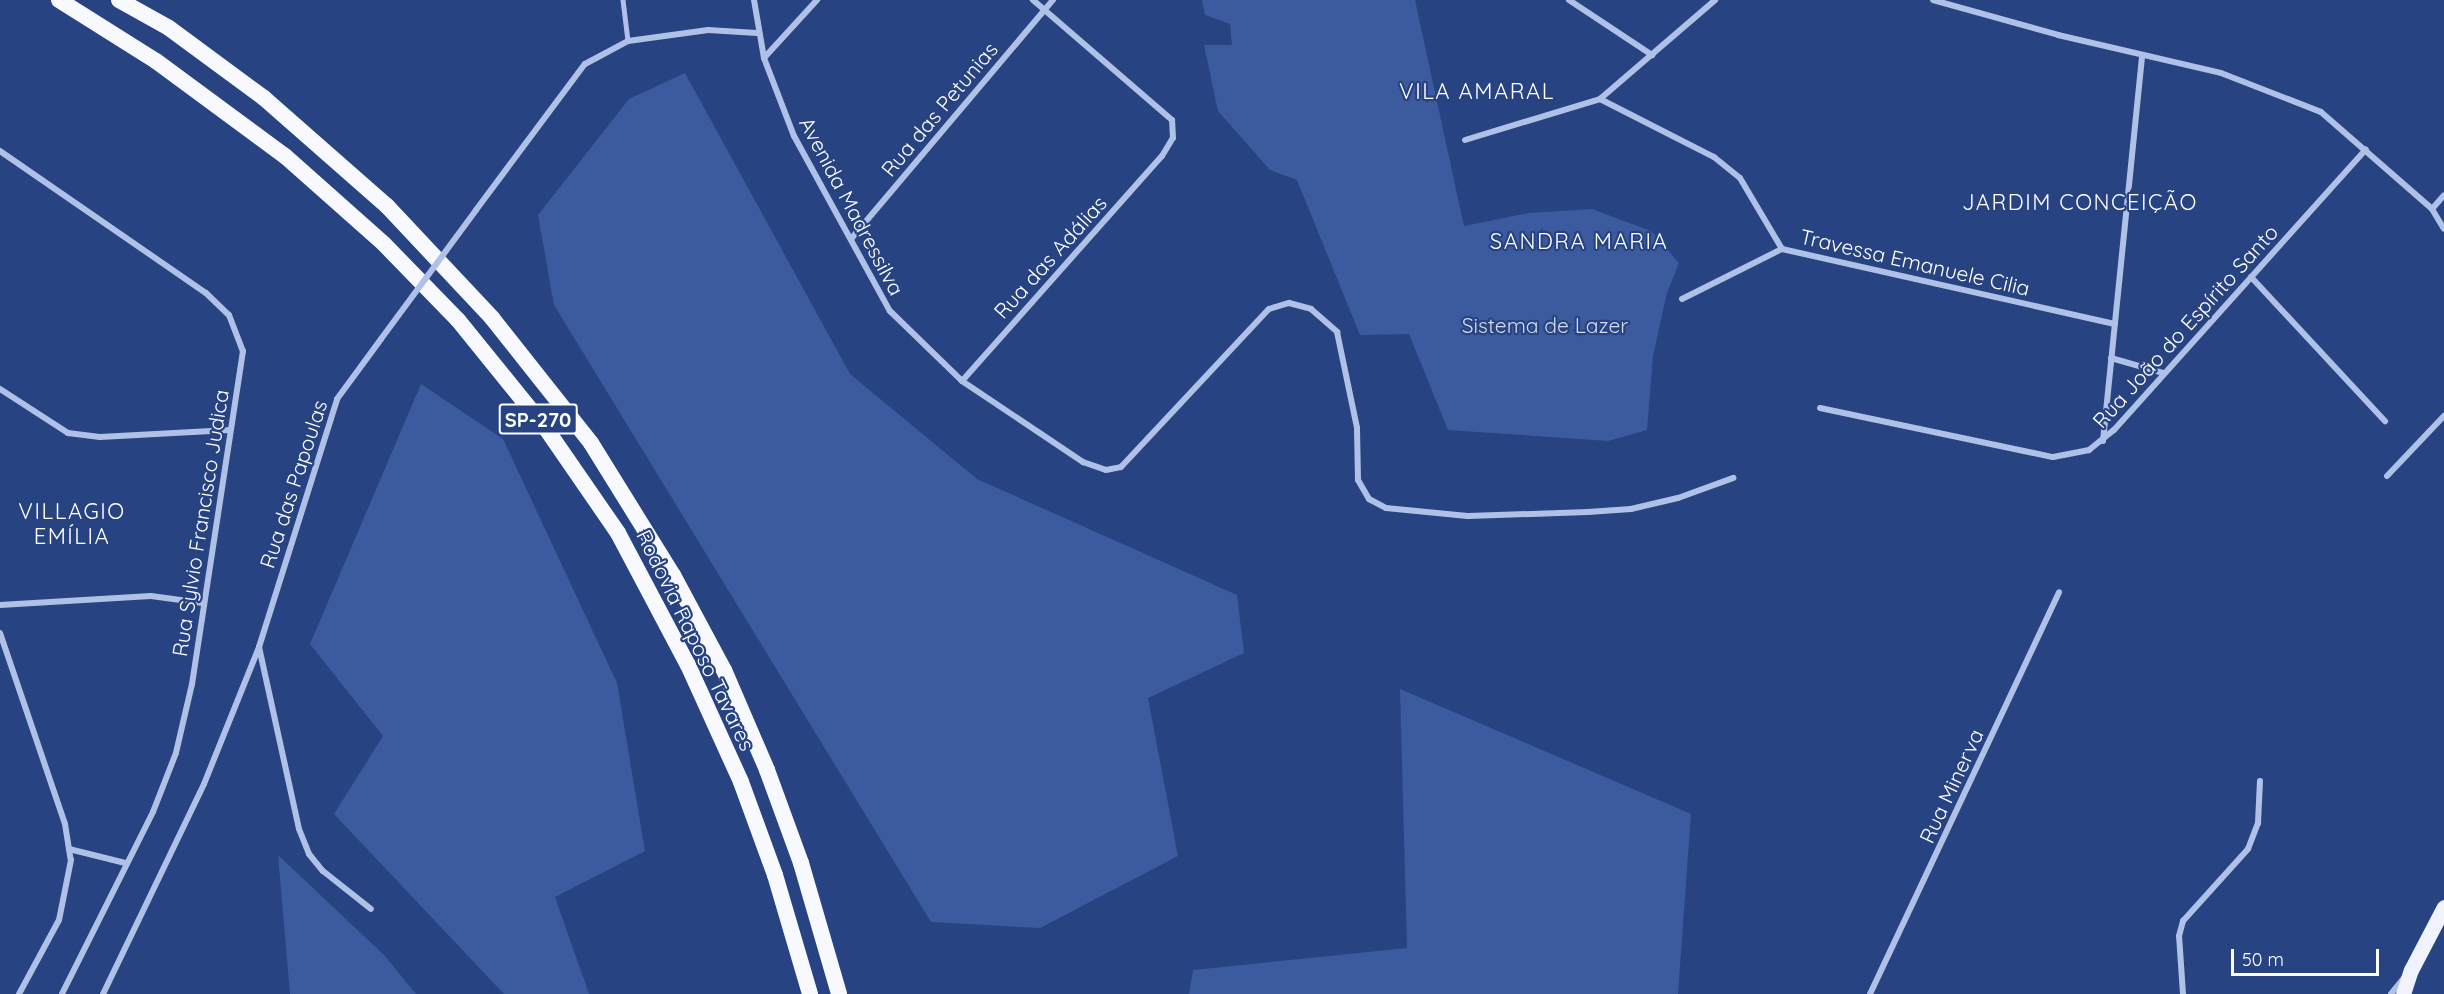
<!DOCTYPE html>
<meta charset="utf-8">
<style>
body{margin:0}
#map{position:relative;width:2444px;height:994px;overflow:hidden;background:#274381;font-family:Quicksand,sans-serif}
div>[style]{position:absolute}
.green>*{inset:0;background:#3c5b9e}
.service>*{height:4.5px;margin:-2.25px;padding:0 2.25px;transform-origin:2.25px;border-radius:2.25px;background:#afc1e6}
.minor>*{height:6px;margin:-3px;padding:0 3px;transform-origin:3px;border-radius:3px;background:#afc1e6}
.primary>*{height:15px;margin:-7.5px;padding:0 7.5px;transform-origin:7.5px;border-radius:7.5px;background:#f0f3fd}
.trunk>*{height:16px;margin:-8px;padding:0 8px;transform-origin:8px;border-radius:8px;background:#f8f9fe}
.minor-bridge>*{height:6px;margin:-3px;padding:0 3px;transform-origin:3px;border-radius:3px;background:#afc1e6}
span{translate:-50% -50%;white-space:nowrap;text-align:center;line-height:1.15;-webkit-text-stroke:4.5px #274381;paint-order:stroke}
.shield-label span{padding:2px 4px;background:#274381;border:2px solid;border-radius:4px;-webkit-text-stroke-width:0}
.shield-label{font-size:20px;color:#fff;font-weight:700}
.street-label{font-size:21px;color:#fff}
.park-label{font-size:21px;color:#d2ddf5}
.neighbourhood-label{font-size:22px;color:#fff;letter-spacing:1.5px}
.scale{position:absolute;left:2231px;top:949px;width:148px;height:27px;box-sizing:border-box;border:3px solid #fff;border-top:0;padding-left:8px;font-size:18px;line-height:21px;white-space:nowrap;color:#fff;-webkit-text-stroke:4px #274381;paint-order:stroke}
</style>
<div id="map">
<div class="green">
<i style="clip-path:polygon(1202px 0,1415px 0,1464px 226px,1529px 213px,1592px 209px,1651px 231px,1679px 263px,1667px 293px,1653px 356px,1647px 430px,1608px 441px,1448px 430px,1409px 334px,1360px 335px,1297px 180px,1270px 170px,1218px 111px,1204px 45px,1232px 45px,1230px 24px,1205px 15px)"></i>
<i style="clip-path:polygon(685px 73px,850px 374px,977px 479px,1237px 595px,1244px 653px,1148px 698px,1178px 856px,1040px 928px,931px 922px,554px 305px,538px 215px,629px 99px)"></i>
<i style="clip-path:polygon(421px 384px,503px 439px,617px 683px,645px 851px,555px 897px,589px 994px,504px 994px,334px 814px,383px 736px,310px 644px)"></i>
<i style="clip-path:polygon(1400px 689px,1691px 814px,1678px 994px,1189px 994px,1193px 970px,1407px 948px)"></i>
<i style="clip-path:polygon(278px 855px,384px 955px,416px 994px,290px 994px)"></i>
</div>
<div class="service">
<i style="left:623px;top:0;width:41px;rotate:83deg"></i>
</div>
<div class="minor">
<i style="left:754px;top:0;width:59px;rotate:80.2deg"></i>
<i style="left:764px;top:58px;width:84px;rotate:69deg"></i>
<i style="left:794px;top:136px;width:200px;rotate:61.3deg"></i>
<i style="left:890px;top:311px;width:100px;rotate:44.2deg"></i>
<i style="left:962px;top:381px;width:146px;rotate:33.8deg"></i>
<i style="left:1083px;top:462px;width:24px;rotate:19deg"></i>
<i style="left:1106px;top:470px;width:15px;rotate:-11deg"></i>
<i style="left:1121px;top:467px;width:216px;rotate:-46.9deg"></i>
<i style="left:1269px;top:309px;width:21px;rotate:-17deg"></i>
<i style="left:1289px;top:303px;width:23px;rotate:15deg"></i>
<i style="left:1311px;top:309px;width:35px;rotate:41deg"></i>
<i style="left:1337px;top:332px;width:98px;rotate:78.2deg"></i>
<i style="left:1357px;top:428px;width:52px;rotate:88.9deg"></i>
<i style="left:1358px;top:480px;width:22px;rotate:60deg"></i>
<i style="left:1369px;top:499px;width:19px;rotate:28deg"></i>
<i style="left:1386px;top:508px;width:82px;rotate:5.6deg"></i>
<i style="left:1468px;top:516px;width:120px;rotate:-1.9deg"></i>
<i style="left:1588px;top:512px;width:43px;rotate:-4deg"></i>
<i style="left:1631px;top:509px;width:48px;rotate:-13.2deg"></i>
<i style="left:1678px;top:498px;width:59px;rotate:-20deg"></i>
<i style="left:1569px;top:0;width:100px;rotate:33.5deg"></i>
<i style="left:1933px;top:0;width:130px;rotate:15.6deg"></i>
<i style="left:2058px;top:35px;width:167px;rotate:13.1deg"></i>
<i style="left:2221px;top:73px;width:107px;rotate:21.3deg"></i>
<i style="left:2321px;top:112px;width:147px;rotate:41.1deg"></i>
<i style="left:2432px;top:209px;width:23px;rotate:59deg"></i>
<i style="left:764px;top:58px;width:79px;rotate:-47.6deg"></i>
<i style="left:1600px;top:99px;width:152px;rotate:-40.7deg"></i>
<i style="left:1465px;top:140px;width:141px;rotate:-16.9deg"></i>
<i style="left:1600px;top:99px;width:128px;rotate:27deg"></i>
<i style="left:1714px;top:157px;width:33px;rotate:39deg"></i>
<i style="left:1740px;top:178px;width:82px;rotate:59.4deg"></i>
<i style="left:0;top:151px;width:250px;rotate:34.6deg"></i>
<i style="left:206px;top:293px;width:32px;rotate:44deg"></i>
<i style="left:229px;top:315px;width:39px;rotate:69deg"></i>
<i style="left:243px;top:351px;width:337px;rotate:98.7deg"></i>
<i style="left:192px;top:684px;width:71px;rotate:103.1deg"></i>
<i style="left:176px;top:753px;width:63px;rotate:111.3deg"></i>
<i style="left:153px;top:812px;width:203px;rotate:116.6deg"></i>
<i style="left:2432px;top:209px;width:18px;rotate:-49deg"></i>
<i style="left:476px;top:210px;width:182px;rotate:-53.3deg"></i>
<i style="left:585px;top:64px;width:49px;rotate:-28.1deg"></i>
<i style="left:628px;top:41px;width:81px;rotate:-7.8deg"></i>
<i style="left:708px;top:30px;width:49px;rotate:3.5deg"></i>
<i style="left:851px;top:239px;width:313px;rotate:-49.8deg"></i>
<i style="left:2251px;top:277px;width:197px;rotate:47.1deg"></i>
<i style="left:1682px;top:299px;width:112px;rotate:-26.6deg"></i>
<i style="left:1782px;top:249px;width:341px;rotate:12.7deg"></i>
<i style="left:2111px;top:358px;width:54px;rotate:16.1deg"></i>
<i style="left:962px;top:381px;width:301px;rotate:-48.4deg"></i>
<i style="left:1162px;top:156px;width:21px;rotate:-59deg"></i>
<i style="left:1173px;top:138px;width:18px;rotate:-93deg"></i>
<i style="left:1172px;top:120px;width:184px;rotate:-139.2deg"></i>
<i style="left:0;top:389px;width:81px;rotate:32.9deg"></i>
<i style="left:68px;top:433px;width:32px;rotate:7deg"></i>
<i style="left:100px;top:437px;width:130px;rotate:-3.1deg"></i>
<i style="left:1820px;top:408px;width:238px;rotate:11.9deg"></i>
<i style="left:2053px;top:457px;width:37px;rotate:-11deg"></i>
<i style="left:2089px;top:450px;width:32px;rotate:-39deg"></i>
<i style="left:2114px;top:430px;width:377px;rotate:-48.1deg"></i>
<i style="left:2103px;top:441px;width:387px;rotate:-84.2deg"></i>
<i style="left:2387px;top:476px;width:83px;rotate:-46.5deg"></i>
<i style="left:0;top:605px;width:151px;rotate:-3.4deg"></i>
<i style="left:151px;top:596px;width:52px;rotate:7.7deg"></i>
<i style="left:0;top:633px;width:202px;rotate:71.2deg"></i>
<i style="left:65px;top:824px;width:36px;rotate:81deg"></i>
<i style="left:71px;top:860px;width:61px;rotate:101.3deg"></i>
<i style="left:59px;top:920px;width:84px;rotate:118.4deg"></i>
<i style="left:259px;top:647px;width:186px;rotate:77.6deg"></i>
<i style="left:299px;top:829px;width:27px;rotate:68deg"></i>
<i style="left:309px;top:854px;width:22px;rotate:51deg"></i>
<i style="left:323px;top:871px;width:61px;rotate:38.4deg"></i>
<i style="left:69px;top:849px;width:58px;rotate:14deg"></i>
<i style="left:103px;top:994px;width:233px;rotate:-64.3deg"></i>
<i style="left:204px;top:784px;width:148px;rotate:-68.1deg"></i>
<i style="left:259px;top:647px;width:260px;rotate:-72.5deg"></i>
<i style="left:337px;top:399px;width:74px;rotate:-53.7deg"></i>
<i style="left:1870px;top:994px;width:444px;rotate:-64.8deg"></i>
<i style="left:2183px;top:994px;width:58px;rotate:-93.9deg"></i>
<i style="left:2179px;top:936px;width:16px;rotate:-75deg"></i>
<i style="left:2183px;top:921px;width:97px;rotate:-47.9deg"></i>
<i style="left:2248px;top:849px;width:28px;rotate:-69deg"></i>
<i style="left:2258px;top:823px;width:42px;rotate:-87.3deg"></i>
<i style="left:2391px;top:994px;width:19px;rotate:-51deg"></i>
</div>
<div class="primary">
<i style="left:2403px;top:994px;width:25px;rotate:-72deg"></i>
<i style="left:2411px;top:970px;width:71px;rotate:-62.4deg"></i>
</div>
<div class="trunk">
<i style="left:59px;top:0;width:115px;rotate:32.2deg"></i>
<i style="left:156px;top:61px;width:160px;rotate:36.4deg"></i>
<i style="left:285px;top:156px;width:132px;rotate:41.6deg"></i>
<i style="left:384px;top:244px;width:106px;rotate:45.8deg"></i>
<i style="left:458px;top:320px;width:141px;rotate:51deg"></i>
<i style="left:547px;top:430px;width:125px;rotate:55.4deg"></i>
<i style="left:618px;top:533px;width:149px;rotate:62.1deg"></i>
<i style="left:688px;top:665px;width:128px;rotate:65.6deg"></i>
<i style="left:741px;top:782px;width:99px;rotate:69.9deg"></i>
<i style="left:775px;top:875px;width:124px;rotate:73.6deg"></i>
<i style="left:119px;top:0;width:57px;rotate:29.2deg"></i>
<i style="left:169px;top:28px;width:118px;rotate:36.4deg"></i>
<i style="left:264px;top:98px;width:164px;rotate:41.3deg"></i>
<i style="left:387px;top:206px;width:154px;rotate:46.8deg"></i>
<i style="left:492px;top:318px;width:159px;rotate:51.6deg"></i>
<i style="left:591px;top:443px;width:155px;rotate:58.2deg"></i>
<i style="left:673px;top:575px;width:108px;rotate:61.8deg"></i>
<i style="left:724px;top:670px;width:109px;rotate:66.7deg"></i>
<i style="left:767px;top:770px;width:99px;rotate:69.9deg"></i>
<i style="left:801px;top:863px;width:136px;rotate:73.8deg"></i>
</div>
<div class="minor-bridge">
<i style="left:381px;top:339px;width:160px;rotate:-53.6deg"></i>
</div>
<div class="shield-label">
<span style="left:538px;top:419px">SP-270</span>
</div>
<div class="street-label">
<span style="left:939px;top:109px;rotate:-50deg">Rua das Petunias</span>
<span style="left:852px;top:206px;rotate:62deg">Avenida Madressilva</span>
<span style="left:1050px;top:257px;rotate:-48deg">Rua das Adálias</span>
<span style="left:1915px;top:262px;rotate:13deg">Travessa Emanuele Cilia</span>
<span style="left:2185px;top:326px;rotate:-48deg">Rua João do Espírito Santo</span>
<span style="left:293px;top:484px;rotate:-72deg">Rua das Papoulas</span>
<span style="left:200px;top:523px;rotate:-81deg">Rua Sylvio Francisco Judica</span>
<span style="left:696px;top:640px;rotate:64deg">Rodovia Raposo Tavares</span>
<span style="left:1951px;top:786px;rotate:-65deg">Rua Minerva</span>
</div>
<div class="park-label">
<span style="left:1545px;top:325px">Sistema de Lazer</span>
</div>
<div class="neighbourhood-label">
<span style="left:1477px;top:92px">VILA AMARAL</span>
<span style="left:2080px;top:203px">JARDIM CONCEIÇÃO</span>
<span style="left:1579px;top:242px">SANDRA MARIA</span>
<span style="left:72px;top:524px">VILLAGIO<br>EMÍLIA</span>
</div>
<div class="scale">50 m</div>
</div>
